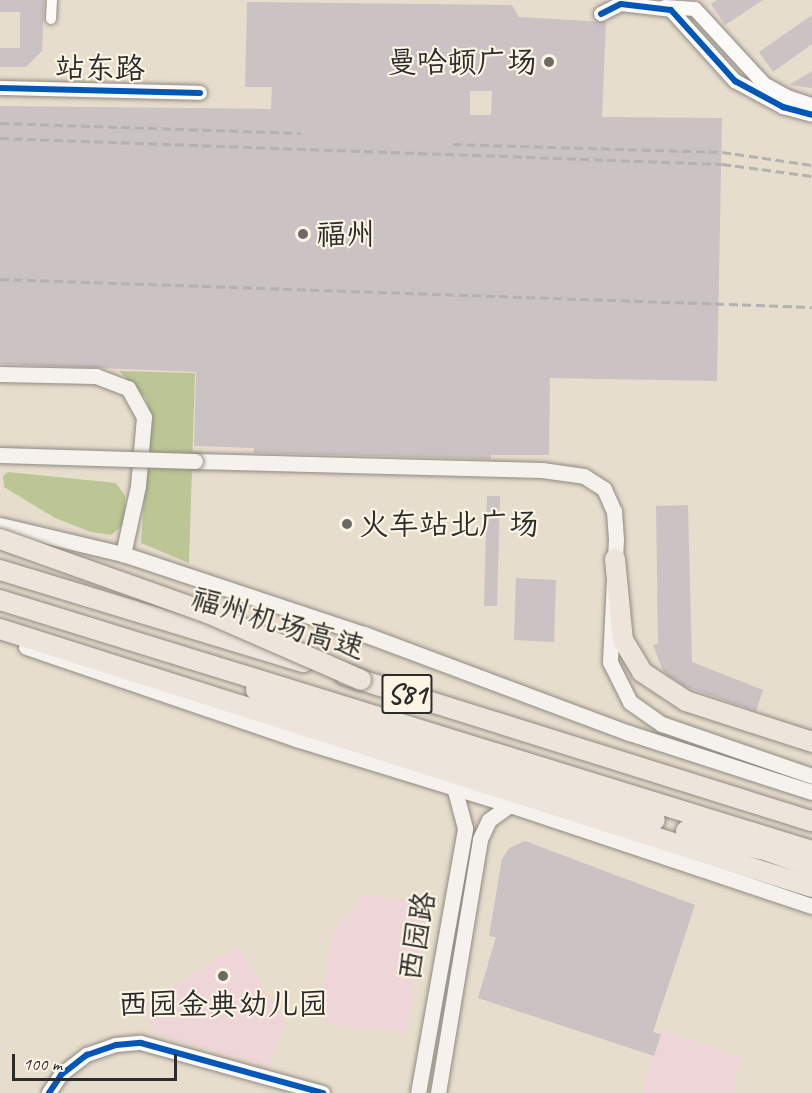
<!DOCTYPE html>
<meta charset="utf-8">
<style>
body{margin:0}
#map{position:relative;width:812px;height:1093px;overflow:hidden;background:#e7ddcd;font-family:Caveat,"LXGW WenKai TC",sans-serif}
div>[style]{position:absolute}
.built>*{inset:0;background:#eed5d7}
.forest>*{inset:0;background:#bbc694}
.building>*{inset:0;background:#cbc2c3}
.roads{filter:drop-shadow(0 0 2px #8f8a82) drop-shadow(0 0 2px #8f8a82)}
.minor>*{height:10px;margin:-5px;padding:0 5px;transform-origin:5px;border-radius:5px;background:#fbfaf8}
.tertiary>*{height:14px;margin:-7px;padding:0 7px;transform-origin:7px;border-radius:7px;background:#fbfaf8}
.secondary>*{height:15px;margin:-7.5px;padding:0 7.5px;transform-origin:7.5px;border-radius:7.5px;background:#f5f1ec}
.motorway>*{height:20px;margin:-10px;padding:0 10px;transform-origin:10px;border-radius:10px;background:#ede5db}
.rail>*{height:3px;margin-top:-1.5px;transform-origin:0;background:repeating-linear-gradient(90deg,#b3b2af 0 9px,transparent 0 13.5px)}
.bridges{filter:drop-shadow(0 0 2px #8f8a82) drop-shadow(0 0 2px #8f8a82)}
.secondary-bridge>*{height:15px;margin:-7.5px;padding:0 7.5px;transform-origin:7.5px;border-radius:7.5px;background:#f5f1ec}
.motorway-bridge>*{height:20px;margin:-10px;padding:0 10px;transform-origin:10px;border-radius:10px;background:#ede5db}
.cycleway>*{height:6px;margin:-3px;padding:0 3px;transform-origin:3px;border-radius:3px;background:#0057b8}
.dots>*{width:16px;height:16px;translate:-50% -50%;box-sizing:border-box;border:3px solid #fcf5e5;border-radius:50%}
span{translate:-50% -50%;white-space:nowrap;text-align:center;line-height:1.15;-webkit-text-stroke:4.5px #fcf5e5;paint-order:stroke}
.shield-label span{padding:2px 4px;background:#fcf5e5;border:2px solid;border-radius:4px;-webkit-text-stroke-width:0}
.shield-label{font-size:28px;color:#2b2b2b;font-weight:700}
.poi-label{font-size:30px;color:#2b2b2b}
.right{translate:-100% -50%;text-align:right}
.left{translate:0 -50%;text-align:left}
.street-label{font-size:30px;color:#2b2b2b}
.scale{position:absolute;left:12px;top:1054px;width:165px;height:27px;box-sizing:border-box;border:3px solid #2b2b2b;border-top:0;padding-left:8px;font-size:18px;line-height:21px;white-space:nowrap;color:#2b2b2b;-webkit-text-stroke:4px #fcf5e5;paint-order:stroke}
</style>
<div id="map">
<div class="built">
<i style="clip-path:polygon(363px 894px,427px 905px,406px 1033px,319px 1022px,332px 934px)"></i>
<i style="clip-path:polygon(238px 946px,286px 1023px,268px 1066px,158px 1035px,139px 1006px)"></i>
<i style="clip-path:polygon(662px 1030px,742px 1058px,732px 1093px,642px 1093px)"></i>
</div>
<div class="forest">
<i style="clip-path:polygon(119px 371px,195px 373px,189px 563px,141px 543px,150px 414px,146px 398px)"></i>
<i style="clip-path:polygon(8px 472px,116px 483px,125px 496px,125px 523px,111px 535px,91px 532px,55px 518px,4px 487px,3px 476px)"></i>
</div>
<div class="building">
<i style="clip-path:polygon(0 0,44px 0,42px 51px,26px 67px,0 67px,0 48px,20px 48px,20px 12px,0 12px)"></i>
<i style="clip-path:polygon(717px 0,763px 0,725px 25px,711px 4px)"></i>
<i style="clip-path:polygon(evenodd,247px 2px,512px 5px,519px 17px,606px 22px,602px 117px,722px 118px,717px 381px,550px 378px,549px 455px,491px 455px,491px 459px,254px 453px,254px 448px,194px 446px,196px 372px,0 364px,0 106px,271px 109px,272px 87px,245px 87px,247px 2px,470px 91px,492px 91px,491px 115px,470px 115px,470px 91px)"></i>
<i style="clip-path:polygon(812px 15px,812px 44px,773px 72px,759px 52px)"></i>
<i style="clip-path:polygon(812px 71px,812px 88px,789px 85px)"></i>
<i style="clip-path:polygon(487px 496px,500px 496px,497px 606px,484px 606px)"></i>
<i style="clip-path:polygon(688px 505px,692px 662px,763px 690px,756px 711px,686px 687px,663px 671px,653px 645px,658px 644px,656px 506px)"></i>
<i style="clip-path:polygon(516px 578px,556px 580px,554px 642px,514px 640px)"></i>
<i style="clip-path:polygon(525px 841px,695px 905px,653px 1032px,661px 1034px,654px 1056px,478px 998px,496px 937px,489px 936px,502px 859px,509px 848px)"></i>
</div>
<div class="roads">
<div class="minor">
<i style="left:51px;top:19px;width:19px;rotate:-87deg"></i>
</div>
<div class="tertiary">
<i style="left:665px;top:7px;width:30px;rotate:4deg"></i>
<i style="left:695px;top:9px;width:102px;rotate:47.4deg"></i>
<i style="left:764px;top:84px;width:26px;rotate:29deg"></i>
<i style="left:787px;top:97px;width:26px;rotate:18deg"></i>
<i style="left:601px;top:14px;width:22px;rotate:-27deg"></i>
<i style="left:621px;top:4px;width:50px;rotate:6.8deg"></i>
<i style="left:671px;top:10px;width:96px;rotate:48deg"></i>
<i style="left:735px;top:81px;width:55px;rotate:28.4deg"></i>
<i style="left:783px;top:107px;width:30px;rotate:15deg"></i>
<i style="left:0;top:88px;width:200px;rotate:1.4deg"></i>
<i style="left:49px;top:1093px;width:22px;rotate:-56deg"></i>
<i style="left:61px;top:1075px;width:33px;rotate:-38deg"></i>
<i style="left:87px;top:1055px;width:31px;rotate:-19deg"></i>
<i style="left:116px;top:1045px;width:25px;rotate:-5deg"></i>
<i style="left:141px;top:1043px;width:189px;rotate:15.4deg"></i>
</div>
<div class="secondary">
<i style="left:0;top:374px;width:96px;rotate:1.2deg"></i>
<i style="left:96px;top:376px;width:34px;rotate:21deg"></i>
<i style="left:128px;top:388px;width:33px;rotate:61deg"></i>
<i style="left:144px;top:417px;width:69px;rotate:95deg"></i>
<i style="left:138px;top:486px;width:70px;rotate:102.4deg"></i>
<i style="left:195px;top:461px;width:347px;rotate:1.5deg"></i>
<i style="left:542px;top:470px;width:42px;rotate:8.1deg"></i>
<i style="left:584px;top:476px;width:24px;rotate:33deg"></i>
<i style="left:604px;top:489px;width:24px;rotate:66deg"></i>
<i style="left:614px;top:511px;width:28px;rotate:86deg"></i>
<i style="left:616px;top:539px;width:123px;rotate:92.8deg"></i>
<i style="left:610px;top:662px;width:45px;rotate:63.4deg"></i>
<i style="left:630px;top:702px;width:39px;rotate:35deg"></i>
<i style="left:662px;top:724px;width:159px;rotate:19.1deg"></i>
<i style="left:0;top:525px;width:126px;rotate:13.3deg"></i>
<i style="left:123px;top:554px;width:254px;rotate:18.4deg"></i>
<i style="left:364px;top:634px;width:283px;rotate:20.5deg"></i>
<i style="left:629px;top:733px;width:192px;rotate:17.9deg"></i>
<i style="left:26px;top:647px;width:285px;rotate:18.8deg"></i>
<i style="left:296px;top:739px;width:224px;rotate:17.1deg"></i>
<i style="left:510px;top:805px;width:318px;rotate:18.5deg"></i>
<i style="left:418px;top:1093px;width:269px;rotate:-79.9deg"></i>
<i style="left:465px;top:828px;width:39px;rotate:-105deg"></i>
<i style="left:438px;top:1093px;width:257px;rotate:-80.6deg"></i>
<i style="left:480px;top:839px;width:21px;rotate:-65deg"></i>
<i style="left:489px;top:820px;width:26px;rotate:-36deg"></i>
</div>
<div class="motorway">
<i style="left:615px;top:559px;width:81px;rotate:84.4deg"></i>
<i style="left:623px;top:640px;width:37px;rotate:59deg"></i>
<i style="left:642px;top:672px;width:53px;rotate:33.4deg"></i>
<i style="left:686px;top:701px;width:133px;rotate:18deg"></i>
<i style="left:0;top:570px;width:317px;rotate:16.9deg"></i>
<i style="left:0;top:600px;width:850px;rotate:17.18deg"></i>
<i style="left:0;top:629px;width:852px;rotate:17.63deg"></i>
<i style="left:345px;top:675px;width:489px;rotate:17.4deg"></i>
<i style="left:256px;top:690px;width:72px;rotate:21.9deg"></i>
<i style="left:323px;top:717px;width:203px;rotate:16.6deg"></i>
<i style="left:518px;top:775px;width:144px;rotate:18.2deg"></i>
<i style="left:686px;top:831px;width:84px;rotate:13.7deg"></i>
<i style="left:768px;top:851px;width:47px;rotate:20deg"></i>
</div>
</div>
<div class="rail">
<i style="left:0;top:123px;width:301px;rotate:1.9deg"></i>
<i style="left:0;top:138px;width:722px;rotate:2.06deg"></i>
<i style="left:722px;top:164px;width:91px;rotate:7.6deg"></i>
<i style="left:453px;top:144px;width:269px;rotate:1.7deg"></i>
<i style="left:722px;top:152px;width:91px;rotate:8.2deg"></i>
<i style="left:0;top:279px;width:812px;rotate:1.97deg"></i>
</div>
<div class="bridges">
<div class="secondary-bridge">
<i style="left:0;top:455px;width:195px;rotate:1.8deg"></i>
</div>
<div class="motorway-bridge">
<i style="left:0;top:539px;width:221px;rotate:19.6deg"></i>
<i style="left:208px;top:613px;width:167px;rotate:23.6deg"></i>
</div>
</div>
<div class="cycleway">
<i style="left:601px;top:14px;width:22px;rotate:-27deg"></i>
<i style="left:621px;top:4px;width:50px;rotate:6.8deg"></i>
<i style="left:671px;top:10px;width:96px;rotate:48deg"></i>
<i style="left:735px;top:81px;width:55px;rotate:28.4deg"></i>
<i style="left:783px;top:107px;width:30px;rotate:15deg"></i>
<i style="left:0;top:88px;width:200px;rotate:1.4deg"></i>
<i style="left:49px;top:1093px;width:22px;rotate:-56deg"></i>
<i style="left:61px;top:1075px;width:33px;rotate:-38deg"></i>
<i style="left:87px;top:1055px;width:31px;rotate:-19deg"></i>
<i style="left:116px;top:1045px;width:25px;rotate:-5deg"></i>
<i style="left:141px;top:1043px;width:189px;rotate:15.4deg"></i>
</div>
<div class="dots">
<i style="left:549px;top:62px;background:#6d6964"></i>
<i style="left:303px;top:234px;background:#6d6964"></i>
<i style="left:347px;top:524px;background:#6d6964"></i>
<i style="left:223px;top:976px;background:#6d6964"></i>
</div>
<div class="shield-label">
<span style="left:407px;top:694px">S81</span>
</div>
<div class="poi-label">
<span class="right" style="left:537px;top:62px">曼哈顿广场</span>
<span class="left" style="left:316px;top:234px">福州</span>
<span class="left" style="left:359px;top:524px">火车站北广场</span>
<span style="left:223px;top:1004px">西园金典幼儿园</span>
</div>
<div class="street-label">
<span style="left:100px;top:68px;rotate:1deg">站东路</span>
<span style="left:278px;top:623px;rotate:17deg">福州机场高速</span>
<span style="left:417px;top:936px;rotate:-80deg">西园路</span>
</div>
<div class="scale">100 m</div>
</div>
